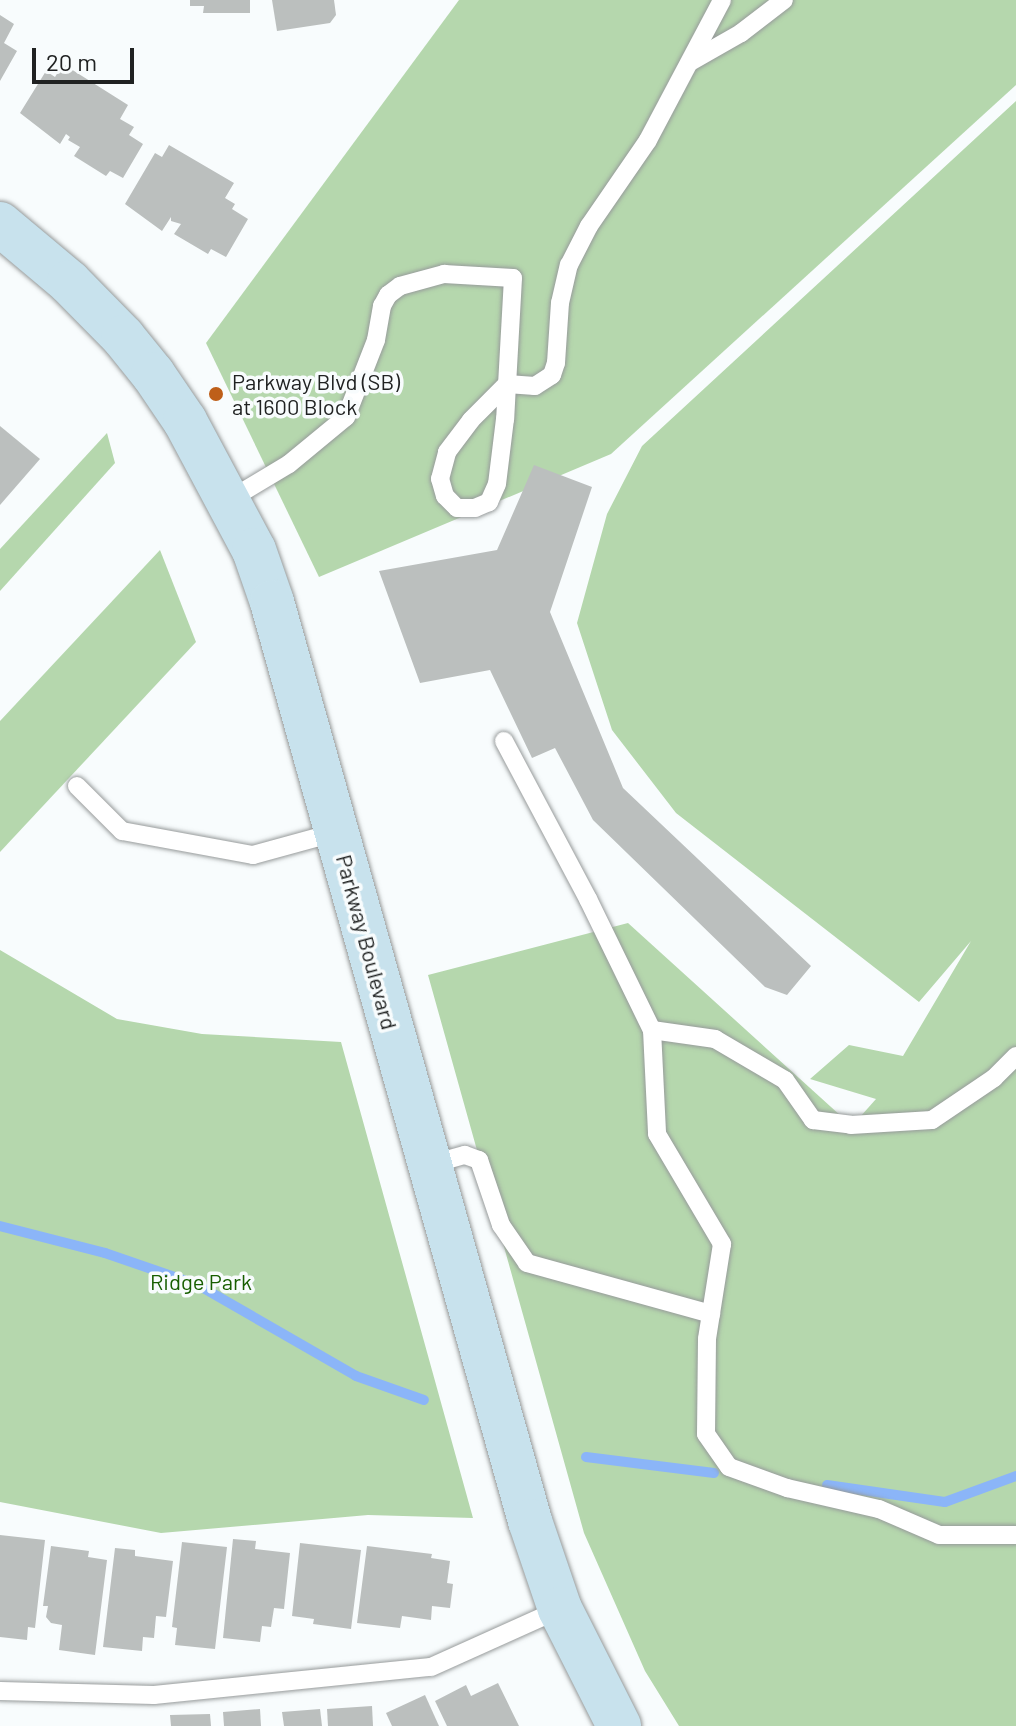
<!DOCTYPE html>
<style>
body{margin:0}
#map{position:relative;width:1016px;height:1726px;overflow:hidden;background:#f8fcfd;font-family:Barlow,sans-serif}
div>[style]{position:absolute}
.green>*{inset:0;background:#b5d7ad}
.stream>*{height:10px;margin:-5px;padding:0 5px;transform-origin:5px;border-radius:5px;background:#8bb5f8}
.building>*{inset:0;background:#bbbfbe}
.roads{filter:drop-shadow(0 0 2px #979b9b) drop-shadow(0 0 2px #979b9b)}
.lane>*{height:18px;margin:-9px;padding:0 9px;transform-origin:9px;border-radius:9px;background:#fff}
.secondary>*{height:44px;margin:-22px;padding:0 22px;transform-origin:22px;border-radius:22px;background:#c8e2ed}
.dots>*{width:22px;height:22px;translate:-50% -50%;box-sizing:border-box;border:4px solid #f8fcfd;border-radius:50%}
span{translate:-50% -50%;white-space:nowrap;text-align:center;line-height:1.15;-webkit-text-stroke:7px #f8fcfd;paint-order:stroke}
.poi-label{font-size:22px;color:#202222}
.left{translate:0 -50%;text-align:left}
.street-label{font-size:22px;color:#202222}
.park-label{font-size:22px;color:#175e00}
.scale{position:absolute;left:32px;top:48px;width:102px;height:36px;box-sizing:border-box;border:4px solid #202222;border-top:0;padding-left:10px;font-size:24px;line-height:28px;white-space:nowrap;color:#202222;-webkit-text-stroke:6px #f8fcfd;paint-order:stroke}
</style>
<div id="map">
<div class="green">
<i style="clip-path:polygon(459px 0,1016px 0,1016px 85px,611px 454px,319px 577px,206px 343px)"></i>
<i style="clip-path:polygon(1016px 101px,1016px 1726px,679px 1726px,645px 1671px,584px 1533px,428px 975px,628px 923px,852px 1126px,876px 1099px,810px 1079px,849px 1045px,903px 1056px,971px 941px,919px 1002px,676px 813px,612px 730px,577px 623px,607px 514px,642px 446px)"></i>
<i style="clip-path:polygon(107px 433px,115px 463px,0 591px,0 549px)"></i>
<i style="clip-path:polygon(160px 550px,196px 642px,0 852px,0 721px)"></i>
<i style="clip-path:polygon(0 950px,117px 1019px,202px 1034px,341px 1042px,473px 1518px,368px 1515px,161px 1533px,0 1502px)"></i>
</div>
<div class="stream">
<i style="left:0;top:1226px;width:108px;rotate:14.4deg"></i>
<i style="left:105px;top:1253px;width:98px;rotate:19deg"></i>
<i style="left:198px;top:1285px;width:182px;rotate:29.9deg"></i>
<i style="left:356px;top:1376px;width:72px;rotate:19.4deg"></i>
<i style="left:586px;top:1457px;width:129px;rotate:7.1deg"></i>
<i style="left:827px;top:1485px;width:119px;rotate:8.2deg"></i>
<i style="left:945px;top:1502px;width:76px;rotate:-20.1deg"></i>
</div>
<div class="building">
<i style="clip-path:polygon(190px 0,250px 0,250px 13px,203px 13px,204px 6px,190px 6px)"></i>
<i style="clip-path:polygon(272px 0,334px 0,336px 15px,330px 23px,277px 31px)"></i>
<i style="clip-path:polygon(0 15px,14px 24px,4px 43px,17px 51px,0 81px)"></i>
<i style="clip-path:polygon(63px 64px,128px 105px,120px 119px,134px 127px,129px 135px,143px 144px,123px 178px,110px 171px,106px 176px,74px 156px,80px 147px,68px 140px,70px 137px,66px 134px,60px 144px,20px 113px,46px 71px,55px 77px)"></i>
<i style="clip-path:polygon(169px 145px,234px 183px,225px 198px,235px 204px,232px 209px,248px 219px,226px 257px,211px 249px,208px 254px,174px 234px,181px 224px,171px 221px,171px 217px,162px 231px,125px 204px,155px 153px,162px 157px)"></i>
<i style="clip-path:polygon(0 426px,40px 459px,0 505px)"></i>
<i style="clip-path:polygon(534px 465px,592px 487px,550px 612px,623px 788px,811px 966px,787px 995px,765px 987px,593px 820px,555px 748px,532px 758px,490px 670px,420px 683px,379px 571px,497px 550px)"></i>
<i style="clip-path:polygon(0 1535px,45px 1540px,35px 1628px,28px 1627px,27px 1640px,0 1637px)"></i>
<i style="clip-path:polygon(233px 1539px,256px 1541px,255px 1549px,290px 1553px,284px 1609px,274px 1608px,271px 1627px,262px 1626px,260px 1642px,223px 1638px)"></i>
<i style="clip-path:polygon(182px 1542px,227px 1547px,215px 1649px,175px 1645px,177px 1628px,172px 1627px)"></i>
<i style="clip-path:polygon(300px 1543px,361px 1550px,351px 1629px,313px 1624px,314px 1619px,292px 1616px)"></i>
<i style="clip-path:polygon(51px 1546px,89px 1551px,88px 1557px,107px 1560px,95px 1655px,59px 1650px,62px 1625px,51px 1623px,46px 1617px,48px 1606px,43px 1606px)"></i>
<i style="clip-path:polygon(367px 1546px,432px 1554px,431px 1558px,450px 1561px,447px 1583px,453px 1584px,450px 1608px,432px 1606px,431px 1620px,402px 1616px,400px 1628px,357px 1623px)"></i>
<i style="clip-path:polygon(115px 1548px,135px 1550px,135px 1556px,173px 1561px,166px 1617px,156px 1616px,154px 1638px,143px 1637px,142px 1651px,103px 1647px)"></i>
<i style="clip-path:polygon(498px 1683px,519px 1726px,447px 1726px,435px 1701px,466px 1685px,471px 1696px)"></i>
<i style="clip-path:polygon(425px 1695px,439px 1726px,392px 1726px,386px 1713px)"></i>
<i style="clip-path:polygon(372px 1706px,373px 1726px,328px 1726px,327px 1709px)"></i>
<i style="clip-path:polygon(260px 1709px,261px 1726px,224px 1726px,223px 1712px)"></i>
<i style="clip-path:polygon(320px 1709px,322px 1726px,284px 1726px,282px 1712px)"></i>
<i style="clip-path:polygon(210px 1714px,211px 1726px,171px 1726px,170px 1715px)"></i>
</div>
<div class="roads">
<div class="lane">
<i style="left:692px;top:61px;width:56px;rotate:-29.7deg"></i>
<i style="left:741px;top:33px;width:54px;rotate:-37.5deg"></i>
<i style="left:229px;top:500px;width:70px;rotate:-31deg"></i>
<i style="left:289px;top:464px;width:74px;rotate:-39.5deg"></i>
<i style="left:346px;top:417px;width:83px;rotate:-68.7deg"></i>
<i style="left:376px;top:340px;width:35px;rotate:-80deg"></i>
<i style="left:382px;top:306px;width:13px;rotate:-61deg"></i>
<i style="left:388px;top:295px;width:15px;rotate:-37deg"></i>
<i style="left:400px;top:286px;width:46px;rotate:-15.3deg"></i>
<i style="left:444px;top:274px;width:69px;rotate:3.3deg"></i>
<i style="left:513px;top:278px;width:106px;rotate:93.2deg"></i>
<i style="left:507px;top:384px;width:35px;rotate:93deg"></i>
<i style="left:505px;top:419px;width:65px;rotate:97deg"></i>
<i style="left:497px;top:484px;width:20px;rotate:114deg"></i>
<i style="left:489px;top:502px;width:15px;rotate:157deg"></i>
<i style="left:475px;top:508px;width:18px;rotate:180deg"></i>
<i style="left:457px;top:508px;width:17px;rotate:-135deg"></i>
<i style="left:445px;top:496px;width:18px;rotate:-106deg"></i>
<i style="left:440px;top:479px;width:28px;rotate:-75deg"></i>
<i style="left:447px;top:452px;width:40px;rotate:-53deg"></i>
<i style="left:471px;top:420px;width:51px;rotate:-45deg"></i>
<i style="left:507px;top:384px;width:28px;rotate:4deg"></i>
<i style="left:535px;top:386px;width:20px;rotate:-33deg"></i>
<i style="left:552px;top:375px;width:13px;rotate:-72deg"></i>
<i style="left:556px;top:363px;width:60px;rotate:-86.2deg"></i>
<i style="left:560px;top:303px;width:39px;rotate:-77deg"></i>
<i style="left:569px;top:265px;width:44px;rotate:-62.9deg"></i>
<i style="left:589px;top:226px;width:104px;rotate:-55.5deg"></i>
<i style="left:648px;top:140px;width:158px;rotate:-62.1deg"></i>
<i style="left:504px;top:741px;width:179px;rotate:62deg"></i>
<i style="left:588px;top:899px;width:146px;rotate:64deg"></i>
<i style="left:652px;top:1030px;width:64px;rotate:8.1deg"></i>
<i style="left:715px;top:1039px;width:81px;rotate:30.4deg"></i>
<i style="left:785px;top:1080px;width:49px;rotate:55deg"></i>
<i style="left:813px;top:1120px;width:38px;rotate:7deg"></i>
<i style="left:851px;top:1125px;width:81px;rotate:-3.5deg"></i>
<i style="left:932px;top:1120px;width:75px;rotate:-34.1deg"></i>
<i style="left:994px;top:1078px;width:31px;rotate:-45deg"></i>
<i style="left:77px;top:786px;width:64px;rotate:45deg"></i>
<i style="left:122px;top:831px;width:133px;rotate:10.4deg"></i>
<i style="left:253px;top:855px;width:87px;rotate:-15.3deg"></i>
<i style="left:652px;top:1030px;width:104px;rotate:87.2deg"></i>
<i style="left:657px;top:1134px;width:128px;rotate:59.4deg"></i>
<i style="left:722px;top:1244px;width:96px;rotate:99deg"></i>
<i style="left:707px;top:1339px;width:95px;rotate:90.6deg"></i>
<i style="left:706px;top:1434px;width:40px;rotate:55.1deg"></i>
<i style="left:729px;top:1467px;width:62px;rotate:19.9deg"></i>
<i style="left:787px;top:1488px;width:94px;rotate:12.9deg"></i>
<i style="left:879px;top:1509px;width:65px;rotate:23.4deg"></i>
<i style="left:939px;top:1535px;width:77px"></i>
<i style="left:429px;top:1165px;width:37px;rotate:-16deg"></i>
<i style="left:465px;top:1155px;width:15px;rotate:20deg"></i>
<i style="left:479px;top:1160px;width:69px;rotate:71.3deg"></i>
<i style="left:501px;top:1225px;width:46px;rotate:55.6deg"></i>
<i style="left:527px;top:1263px;width:191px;rotate:15.5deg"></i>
<i style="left:0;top:1691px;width:154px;rotate:1.5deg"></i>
<i style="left:154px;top:1695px;width:278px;rotate:-5.8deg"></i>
<i style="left:431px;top:1667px;width:141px;rotate:-24.2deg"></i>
</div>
<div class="secondary">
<i style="left:0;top:224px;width:90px;rotate:40deg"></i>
<i style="left:69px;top:282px;width:77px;rotate:45.5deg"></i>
<i style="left:123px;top:337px;width:48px;rotate:51deg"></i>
<i style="left:153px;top:374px;width:57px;rotate:55.8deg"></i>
<i style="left:185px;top:421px;width:146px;rotate:61.9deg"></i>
<i style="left:254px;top:550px;width:55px;rotate:70.9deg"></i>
<i style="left:272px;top:602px;width:955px;rotate:74.32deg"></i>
<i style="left:530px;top:1521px;width:93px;rotate:71.2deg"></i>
<i style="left:560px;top:1609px;width:131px;rotate:63.2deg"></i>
</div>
</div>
<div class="dots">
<i style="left:216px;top:394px;background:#be5f19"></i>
</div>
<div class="poi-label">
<span class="left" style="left:232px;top:394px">Parkway Blvd (SB)<br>at 1600 Block</span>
</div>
<div class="street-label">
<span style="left:367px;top:942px;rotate:75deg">Parkway Boulevard</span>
</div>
<div class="park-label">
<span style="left:201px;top:1282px">Ridge Park</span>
</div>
<div class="scale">20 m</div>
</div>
